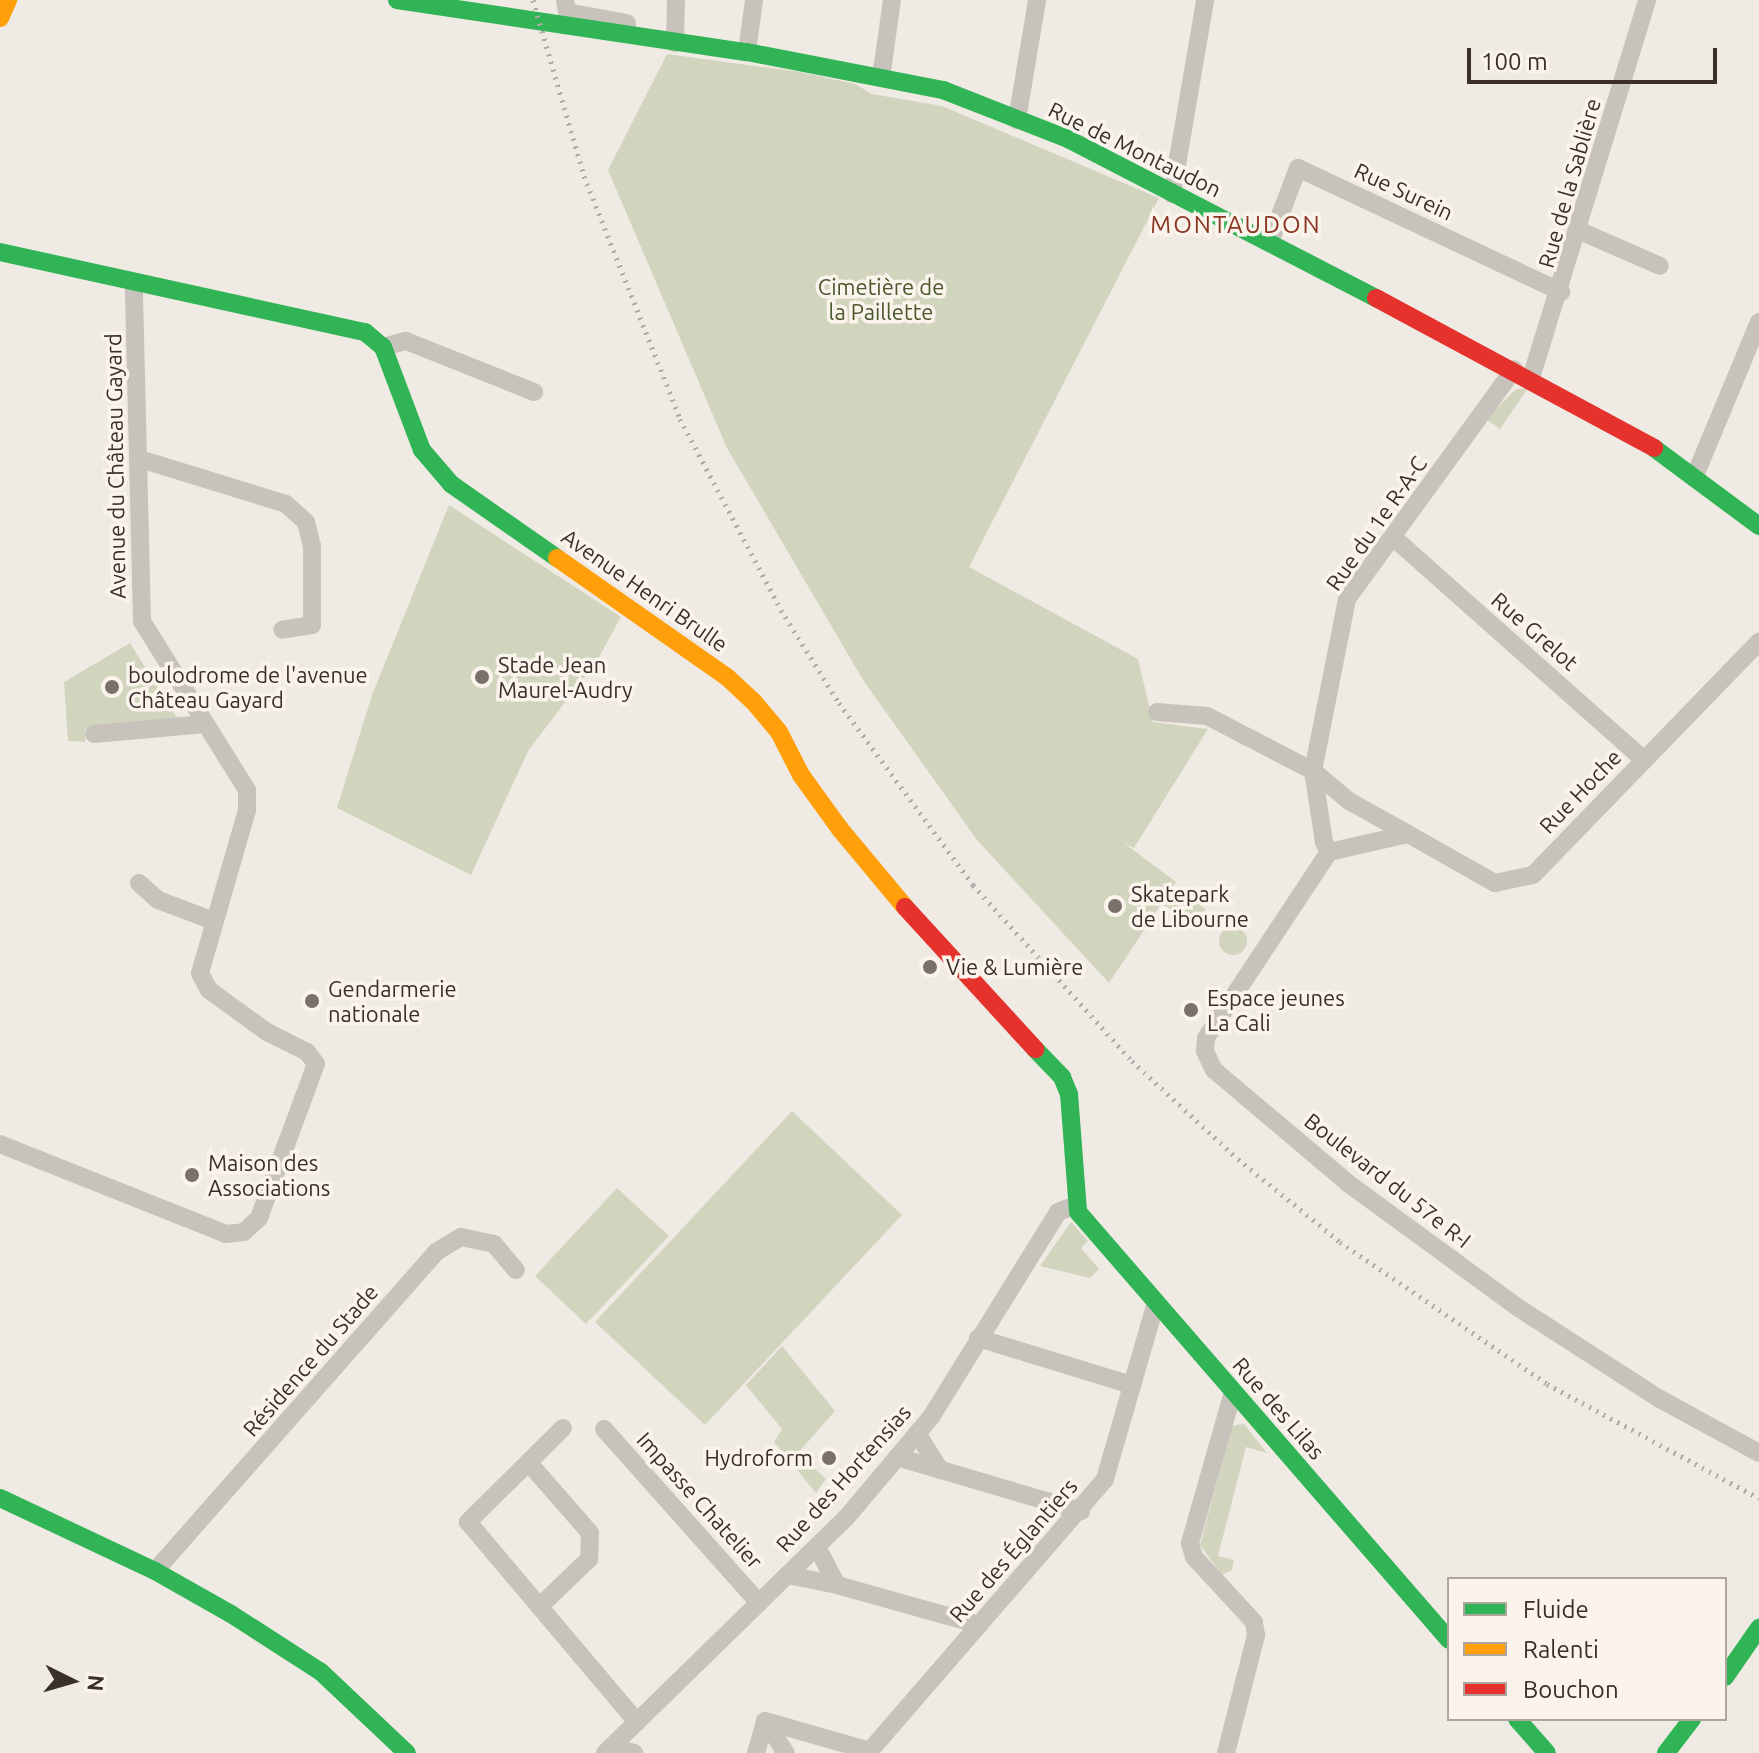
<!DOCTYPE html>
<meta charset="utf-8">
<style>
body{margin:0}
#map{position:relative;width:1759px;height:1753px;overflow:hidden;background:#f0eae4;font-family:Ubuntu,sans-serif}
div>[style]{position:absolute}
.green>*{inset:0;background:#d2d5be}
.round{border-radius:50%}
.street>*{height:18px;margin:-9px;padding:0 9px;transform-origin:9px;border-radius:9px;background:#c8c2bd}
.fast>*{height:18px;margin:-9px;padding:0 9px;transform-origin:9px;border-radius:9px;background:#30b455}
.slow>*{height:18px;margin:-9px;padding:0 9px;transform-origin:9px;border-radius:9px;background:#ff9f0a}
.jam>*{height:18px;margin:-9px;padding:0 9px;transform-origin:9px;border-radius:9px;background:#e5322d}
.rail>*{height:5px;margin-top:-2.5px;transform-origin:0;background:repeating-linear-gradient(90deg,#b1aba7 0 2px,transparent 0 8px)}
.dots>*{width:22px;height:22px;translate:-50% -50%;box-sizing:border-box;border:4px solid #fbf4ed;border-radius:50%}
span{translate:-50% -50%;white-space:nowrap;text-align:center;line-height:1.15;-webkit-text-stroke:7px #fbf4ed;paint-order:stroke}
.street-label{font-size:22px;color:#3a2f2b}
.park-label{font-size:22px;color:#4b592e}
.poi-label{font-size:22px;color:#3a2f2b}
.left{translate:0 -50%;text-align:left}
.right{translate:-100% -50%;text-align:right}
.neighbourhood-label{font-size:24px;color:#8b3622;letter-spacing:2px}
.legend{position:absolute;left:1447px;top:1577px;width:280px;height:144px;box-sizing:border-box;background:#fbf4ed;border:2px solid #aea59f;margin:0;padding:10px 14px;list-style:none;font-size:24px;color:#3a2f2b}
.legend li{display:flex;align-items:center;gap:16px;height:40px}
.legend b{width:40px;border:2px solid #aea59f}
.north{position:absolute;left:32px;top:1641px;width:80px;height:80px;-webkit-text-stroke:6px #fbf4ed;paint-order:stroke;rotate:95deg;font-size:22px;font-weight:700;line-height:32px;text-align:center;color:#3a2f2b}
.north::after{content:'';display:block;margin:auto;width:28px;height:36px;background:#3a2f2b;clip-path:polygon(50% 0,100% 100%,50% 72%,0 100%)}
.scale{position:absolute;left:1467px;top:48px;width:250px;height:36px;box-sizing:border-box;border:4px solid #3a2f2b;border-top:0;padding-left:10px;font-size:24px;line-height:28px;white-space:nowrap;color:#3a2f2b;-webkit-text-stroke:6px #fbf4ed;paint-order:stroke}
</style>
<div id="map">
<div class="green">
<i style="clip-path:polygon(667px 54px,800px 72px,855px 84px,872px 94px,942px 106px,1159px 198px,969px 567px,1138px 659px,1153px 722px,1208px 729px,1134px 848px,1124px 843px,1176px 882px,1109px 983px,977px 840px,863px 680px,727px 448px,608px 170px)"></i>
<i style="clip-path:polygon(1528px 388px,1500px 429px,1486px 419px,1516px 389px)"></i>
<i style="clip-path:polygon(449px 505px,621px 617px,598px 659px,528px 751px,471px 875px,337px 808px,372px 695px)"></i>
<i style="clip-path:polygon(130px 643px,179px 721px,85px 729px,85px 742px,68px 741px,64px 682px)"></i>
<i style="clip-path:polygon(1175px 888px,1206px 909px,1196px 925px,1164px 905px)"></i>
<i class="round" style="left:1219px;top:927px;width:28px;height:28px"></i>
<i style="clip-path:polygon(792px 1111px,902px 1215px,705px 1425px,595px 1322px)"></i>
<i style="clip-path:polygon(617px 1188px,669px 1236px,586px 1324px,535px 1276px)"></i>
<i style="clip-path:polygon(1071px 1222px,1088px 1241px,1081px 1248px,1099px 1269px,1090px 1278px,1040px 1266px)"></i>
<i style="clip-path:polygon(782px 1346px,835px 1411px,798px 1453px,826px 1479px,816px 1493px,774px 1442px,782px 1429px,746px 1385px)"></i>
<i style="clip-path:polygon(1244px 1424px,1267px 1453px,1246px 1447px,1218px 1556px,1234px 1560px,1232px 1570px,1222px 1575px,1200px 1545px,1232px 1426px)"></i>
</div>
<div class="street">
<i style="left:565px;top:0;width:12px;rotate:81deg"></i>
<i style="left:567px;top:12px;width:61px;rotate:10.4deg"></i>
<i style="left:675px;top:43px;width:43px;rotate:-88.7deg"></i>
<i style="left:747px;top:52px;width:52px;rotate:-82.3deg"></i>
<i style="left:881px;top:78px;width:79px;rotate:-82deg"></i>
<i style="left:1017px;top:120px;width:122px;rotate:-80.5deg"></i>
<i style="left:1172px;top:194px;width:197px;rotate:-80.3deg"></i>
<i style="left:1580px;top:231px;width:87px;rotate:23.6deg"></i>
<i style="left:1270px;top:242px;width:79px;rotate:-69.3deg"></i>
<i style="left:1298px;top:168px;width:291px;rotate:25.2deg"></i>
<i style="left:383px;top:347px;width:24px;rotate:-15deg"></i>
<i style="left:406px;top:341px;width:138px;rotate:21.7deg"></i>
<i style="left:1531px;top:378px;width:395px;rotate:-72.9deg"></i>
<i style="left:140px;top:459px;width:153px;rotate:17.1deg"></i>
<i style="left:286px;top:504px;width:27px;rotate:42deg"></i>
<i style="left:306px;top:522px;width:25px;rotate:76deg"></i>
<i style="left:312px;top:546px;width:79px;rotate:90deg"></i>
<i style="left:312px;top:625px;width:30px;rotate:171deg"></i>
<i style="left:1694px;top:478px;width:169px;rotate:-67.4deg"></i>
<i style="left:1394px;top:538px;width:334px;rotate:41.6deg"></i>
<i style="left:1157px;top:712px;width:50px;rotate:4.6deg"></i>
<i style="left:1207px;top:716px;width:119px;rotate:27.4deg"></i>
<i style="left:1313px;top:771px;width:47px;rotate:39.8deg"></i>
<i style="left:1349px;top:801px;width:68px;rotate:29.2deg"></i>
<i style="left:1408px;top:834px;width:81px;rotate:167.2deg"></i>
<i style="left:1329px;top:852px;width:11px;rotate:-117deg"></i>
<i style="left:1324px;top:842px;width:72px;rotate:-98.8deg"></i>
<i style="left:1313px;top:771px;width:175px;rotate:-78.8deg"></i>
<i style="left:1347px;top:599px;width:284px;rotate:-54deg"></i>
<i style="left:94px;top:734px;width:112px;rotate:-5.1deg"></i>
<i style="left:1408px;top:834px;width:100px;rotate:29.4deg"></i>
<i style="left:1495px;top:883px;width:39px;rotate:-12deg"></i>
<i style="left:1533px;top:875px;width:325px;rotate:-45.9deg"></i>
<i style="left:1329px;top:852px;width:223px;rotate:123.5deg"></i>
<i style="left:1206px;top:1038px;width:13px;rotate:94deg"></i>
<i style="left:1205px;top:1051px;width:21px;rotate:65deg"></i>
<i style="left:1214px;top:1070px;width:177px;rotate:40.2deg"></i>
<i style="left:1349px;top:1184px;width:208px;rotate:36.2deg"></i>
<i style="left:1517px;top:1307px;width:170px;rotate:32.8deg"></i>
<i style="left:1660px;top:1399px;width:113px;rotate:28.6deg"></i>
<i style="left:139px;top:883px;width:25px;rotate:42deg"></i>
<i style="left:158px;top:900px;width:60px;rotate:20.6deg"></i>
<i style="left:0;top:1144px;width:243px;rotate:21.7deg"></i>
<i style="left:226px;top:1234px;width:18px;rotate:-6deg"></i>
<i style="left:244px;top:1232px;width:21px;rotate:-43deg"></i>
<i style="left:259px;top:1218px;width:164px;rotate:-69.7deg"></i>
<i style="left:316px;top:1064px;width:15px;rotate:-127deg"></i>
<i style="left:307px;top:1052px;width:45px;rotate:-153.4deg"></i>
<i style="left:267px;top:1032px;width:72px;rotate:-144.1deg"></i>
<i style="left:209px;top:990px;width:19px;rotate:-118deg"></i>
<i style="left:200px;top:973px;width:170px;rotate:-73.9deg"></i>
<i style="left:247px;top:810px;width:20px;rotate:-90deg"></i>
<i style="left:247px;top:790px;width:199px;rotate:-121.9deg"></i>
<i style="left:142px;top:621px;width:337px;rotate:-91.4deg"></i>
<i style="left:978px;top:1338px;width:161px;rotate:17deg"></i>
<i style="left:563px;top:1428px;width:134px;rotate:135.3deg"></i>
<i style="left:468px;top:1522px;width:262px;rotate:49.8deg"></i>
<i style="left:604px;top:1429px;width:233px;rotate:48.3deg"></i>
<i style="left:917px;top:1433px;width:44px;rotate:58.1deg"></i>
<i style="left:897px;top:1457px;width:192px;rotate:16.4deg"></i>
<i style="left:529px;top:1463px;width:93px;rotate:48.9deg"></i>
<i style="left:590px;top:1533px;width:26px;rotate:92deg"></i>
<i style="left:589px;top:1559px;width:66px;rotate:136.2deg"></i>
<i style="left:155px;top:1571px;width:425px;rotate:-48.6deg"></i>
<i style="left:436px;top:1252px;width:29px;rotate:-31deg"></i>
<i style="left:461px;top:1237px;width:34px;rotate:12deg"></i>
<i style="left:494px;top:1244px;width:34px;rotate:50deg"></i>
<i style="left:788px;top:1575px;width:50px;rotate:11.5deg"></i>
<i style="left:837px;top:1585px;width:43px;rotate:-117.8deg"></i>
<i style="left:837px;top:1585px;width:148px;rotate:15.6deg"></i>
<i style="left:765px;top:1721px;width:38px;rotate:57deg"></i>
<i style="left:612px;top:1747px;width:23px;rotate:15deg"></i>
<i style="left:605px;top:1753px;width:337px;rotate:-44.3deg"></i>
<i style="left:846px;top:1518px;width:132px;rotate:-49.9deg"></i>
<i style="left:931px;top:1417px;width:241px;rotate:-58.2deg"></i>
<i style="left:1058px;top:1212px;width:19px;rotate:-21deg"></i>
<i style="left:756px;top:1753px;width:33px;rotate:-74deg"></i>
<i style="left:765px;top:1721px;width:109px;rotate:15.9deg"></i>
<i style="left:868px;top:1753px;width:362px;rotate:-49.1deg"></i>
<i style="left:1105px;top:1479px;width:184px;rotate:-73.9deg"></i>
<i style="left:1226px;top:1753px;width:122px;rotate:-75.7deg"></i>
<i style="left:1256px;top:1635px;width:13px;rotate:-99deg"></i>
<i style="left:1254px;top:1622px;width:88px;rotate:-132.7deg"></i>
<i style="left:1194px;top:1557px;width:15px;rotate:-106deg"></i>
<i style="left:1190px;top:1543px;width:157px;rotate:-74.1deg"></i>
</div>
<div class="fast">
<i style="left:397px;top:0;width:354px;rotate:8.5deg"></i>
<i style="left:747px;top:52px;width:200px;rotate:11deg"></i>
<i style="left:943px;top:90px;width:134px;rotate:21.4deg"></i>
<i style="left:1068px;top:139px;width:347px;rotate:27.3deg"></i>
<i style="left:0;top:252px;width:374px;rotate:12.4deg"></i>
<i style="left:365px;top:332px;width:23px;rotate:40deg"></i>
<i style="left:383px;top:347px;width:110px;rotate:69.3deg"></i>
<i style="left:422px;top:450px;width:45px;rotate:49.5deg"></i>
<i style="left:451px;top:484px;width:129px;rotate:34.9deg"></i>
<i style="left:1654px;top:448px;width:131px;rotate:36.6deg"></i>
<i style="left:1035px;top:1049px;width:39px;rotate:46deg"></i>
<i style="left:1062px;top:1077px;width:18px;rotate:68deg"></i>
<i style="left:1069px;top:1094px;width:118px;rotate:85.6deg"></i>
<i style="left:1078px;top:1212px;width:566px;rotate:49.08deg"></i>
<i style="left:0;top:1498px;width:171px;rotate:25.2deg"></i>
<i style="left:155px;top:1571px;width:87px;rotate:29.5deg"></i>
<i style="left:231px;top:1614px;width:107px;rotate:32.8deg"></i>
<i style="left:321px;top:1672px;width:118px;rotate:43.3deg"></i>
<i style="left:1725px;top:1677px;width:60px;rotate:-55.2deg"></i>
<i style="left:1517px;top:1719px;width:45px;rotate:48.6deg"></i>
<i style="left:1666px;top:1753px;width:43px;rotate:-52.6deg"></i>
</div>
<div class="slow">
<i style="left:0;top:18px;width:20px;rotate:-66deg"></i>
<i style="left:557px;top:558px;width:208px;rotate:35deg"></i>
<i style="left:727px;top:677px;width:35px;rotate:43deg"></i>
<i style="left:753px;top:701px;width:40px;rotate:50deg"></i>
<i style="left:779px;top:732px;width:48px;rotate:62.9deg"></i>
<i style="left:801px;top:775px;width:67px;rotate:54.2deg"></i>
<i style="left:840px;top:829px;width:102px;rotate:50.2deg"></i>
</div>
<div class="jam">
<i style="left:1376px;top:298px;width:316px;rotate:28.3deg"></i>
<i style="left:905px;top:907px;width:193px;rotate:47.5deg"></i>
</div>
<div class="rail">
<i style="left:533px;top:0;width:183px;rotate:73.8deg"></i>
<i style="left:584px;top:176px;width:261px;rotate:68.4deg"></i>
<i style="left:680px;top:419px;width:216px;rotate:62.1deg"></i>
<i style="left:781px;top:610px;width:110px;rotate:58.1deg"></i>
<i style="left:839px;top:703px;width:226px;rotate:53.6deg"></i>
<i style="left:973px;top:885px;width:237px;rotate:47.9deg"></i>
<i style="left:1132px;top:1061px;width:144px;rotate:42.8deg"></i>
<i style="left:1238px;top:1159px;width:132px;rotate:39.1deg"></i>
<i style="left:1340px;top:1242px;width:251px;rotate:34.4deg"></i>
<i style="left:1547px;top:1384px;width:241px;rotate:28.3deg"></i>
</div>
<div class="dots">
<i style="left:482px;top:677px;background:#7a706c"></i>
<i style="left:112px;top:687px;background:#7a706c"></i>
<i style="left:1115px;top:906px;background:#7a706c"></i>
<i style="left:930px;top:967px;background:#7a706c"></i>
<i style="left:312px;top:1001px;background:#7a706c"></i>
<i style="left:1191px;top:1010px;background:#7a706c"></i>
<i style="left:192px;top:1175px;background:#7a706c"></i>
<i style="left:829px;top:1458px;background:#7a706c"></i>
</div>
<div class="street-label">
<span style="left:1135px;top:149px;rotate:26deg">Rue de Montaudon</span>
<span style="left:1569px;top:183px;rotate:-74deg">Rue de la Sablière</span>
<span style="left:1404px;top:191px;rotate:25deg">Rue Surein</span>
<span style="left:115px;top:466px;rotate:-91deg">Avenue du Château Gayard</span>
<span style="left:1376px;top:523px;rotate:-55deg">Rue du 1e R-A-C</span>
<span style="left:645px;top:590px;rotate:35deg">Avenue Henri Brulle</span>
<span style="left:1535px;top:631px;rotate:41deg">Rue Grelot</span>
<span style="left:1580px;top:791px;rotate:-46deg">Rue Hoche</span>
<span style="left:1388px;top:1180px;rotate:38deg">Boulevard du 57e R-I</span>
<span style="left:310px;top:1360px;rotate:-49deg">Résidence du Stade</span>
<span style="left:1279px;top:1408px;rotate:49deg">Rue des Lilas</span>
<span style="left:843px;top:1478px;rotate:-48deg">Rue des Hortensias</span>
<span style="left:700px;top:1500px;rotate:48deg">Impasse Chatelier</span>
<span style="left:1013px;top:1550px;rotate:-49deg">Rue des Églantiers</span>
</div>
<div class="park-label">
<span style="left:881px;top:299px">Cimetière de<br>la Paillette</span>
</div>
<div class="poi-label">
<span class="left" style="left:498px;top:677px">Stade Jean<br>Maurel-Audry</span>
<span class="left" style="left:128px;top:687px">boulodrome de l'avenue<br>Château Gayard</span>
<span class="left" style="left:1131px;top:906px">Skatepark<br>de Libourne</span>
<span class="left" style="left:946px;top:967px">Vie &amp; Lumière</span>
<span class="left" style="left:328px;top:1001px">Gendarmerie<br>nationale</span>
<span class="left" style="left:1207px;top:1010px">Espace jeunes<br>La Cali</span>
<span class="left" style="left:208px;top:1175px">Maison des<br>Associations</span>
<span class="right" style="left:813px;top:1458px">Hydroform</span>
</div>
<div class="neighbourhood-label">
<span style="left:1236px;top:225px">MONTAUDON</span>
</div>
<ul class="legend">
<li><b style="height:10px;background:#30b455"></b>Fluide</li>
<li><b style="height:10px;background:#ff9f0a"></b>Ralenti</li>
<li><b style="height:10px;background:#e5322d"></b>Bouchon</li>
</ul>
<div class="north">N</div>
<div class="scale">100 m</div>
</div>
